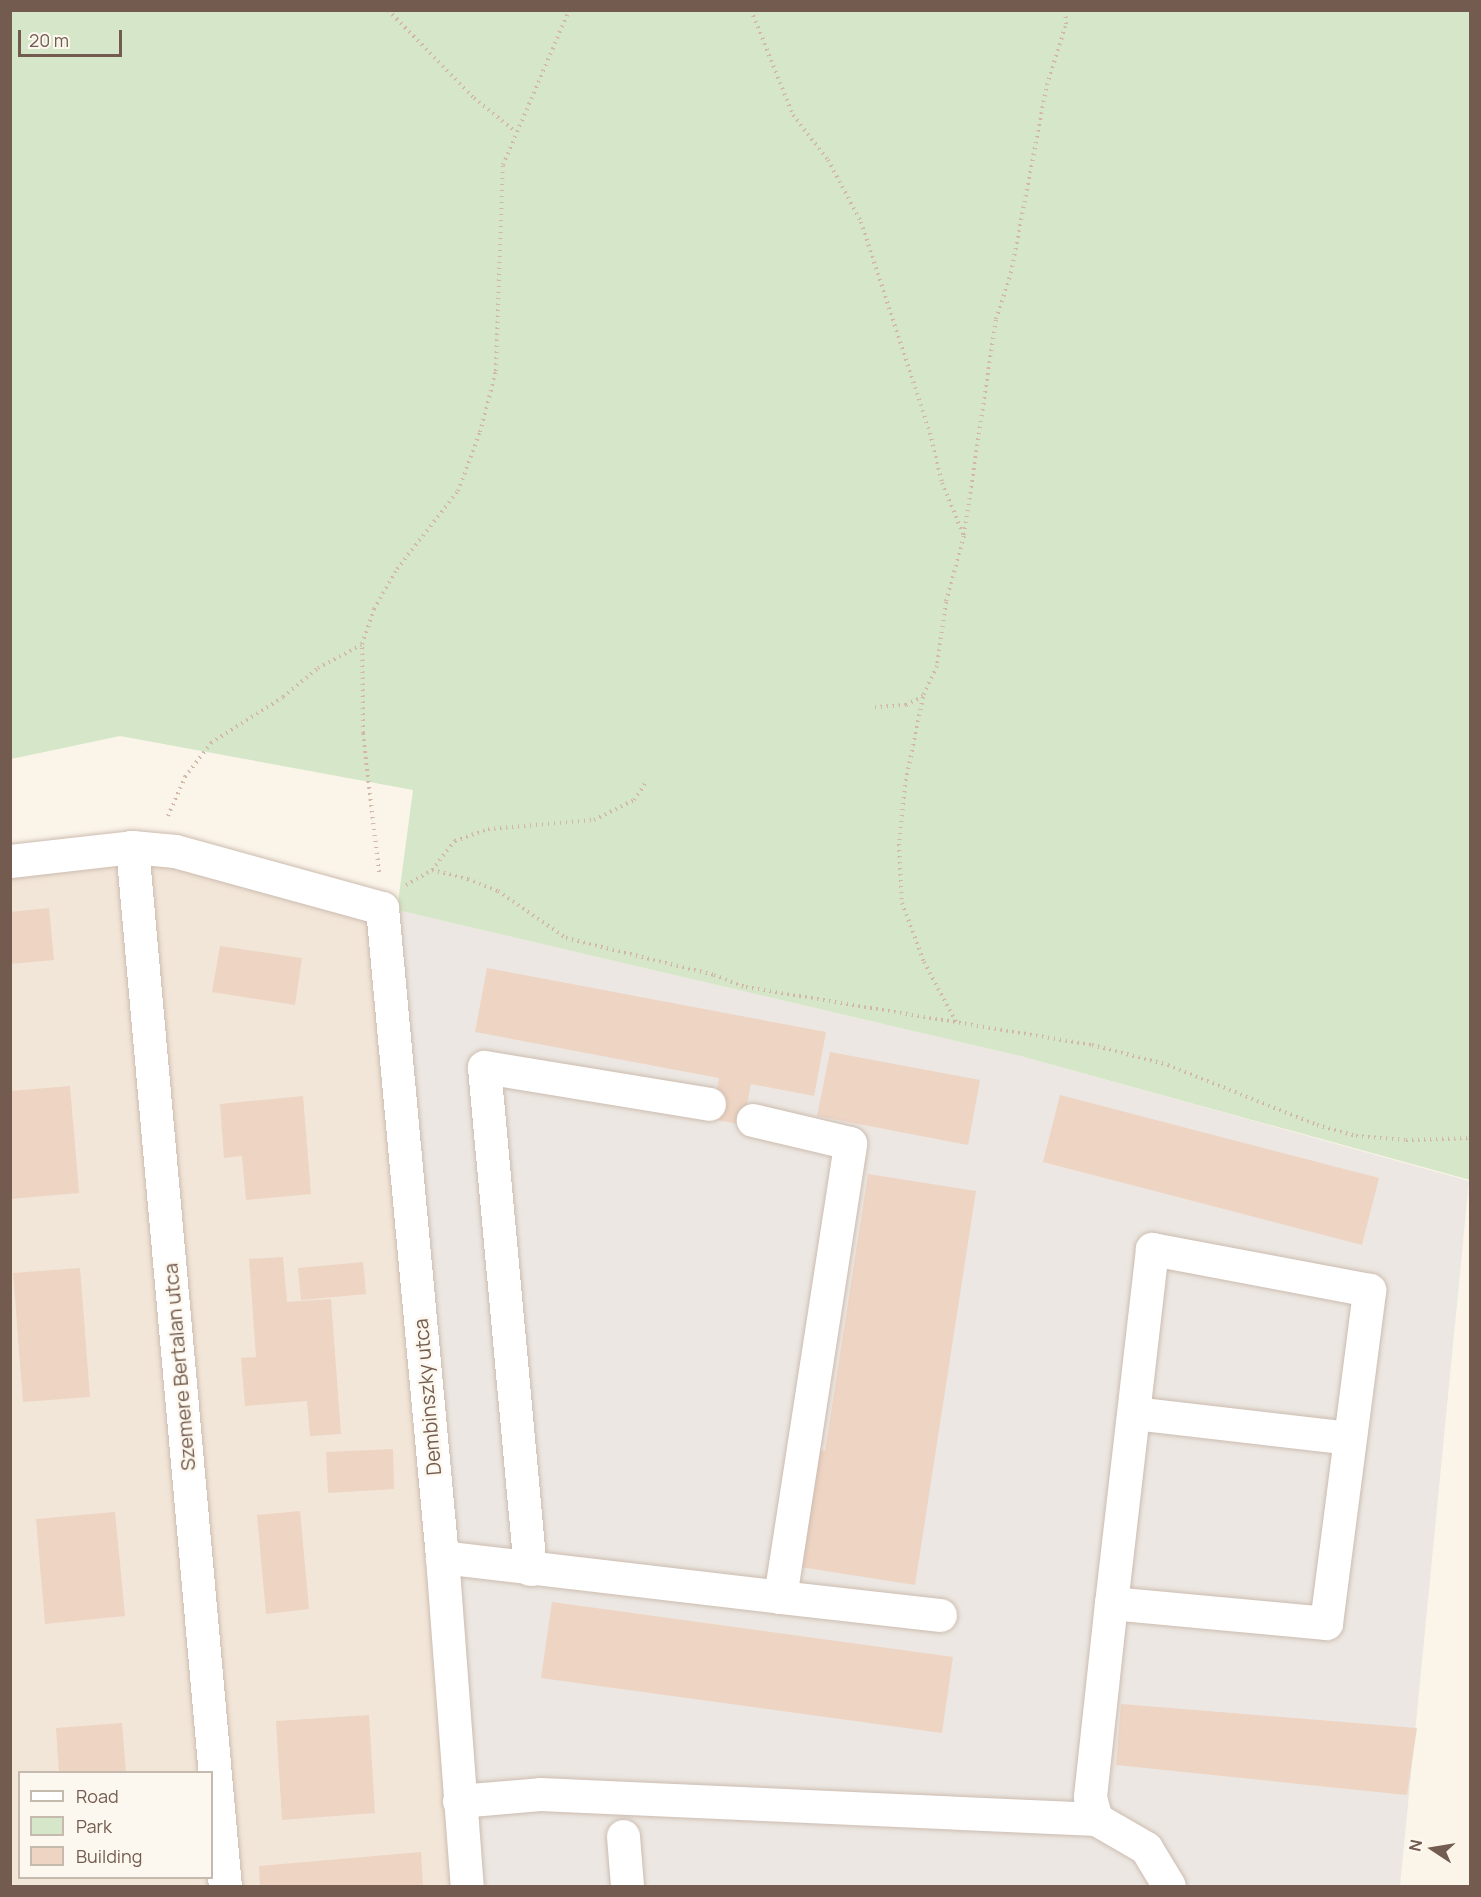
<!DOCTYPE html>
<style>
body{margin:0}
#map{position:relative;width:1481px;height:1897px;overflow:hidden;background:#fbf4e9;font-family:Manrope,sans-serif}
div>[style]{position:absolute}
.residential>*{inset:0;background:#f2e6d8}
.industrial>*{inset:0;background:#ece7e2}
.green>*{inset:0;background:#d5e7c8}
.building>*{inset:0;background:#eed4c3}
.path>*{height:4px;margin-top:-2px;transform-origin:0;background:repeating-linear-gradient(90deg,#d3b7a6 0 1.5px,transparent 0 6px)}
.roads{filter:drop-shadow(0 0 2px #ccbcb0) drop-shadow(0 0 2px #ccbcb0)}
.minor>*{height:33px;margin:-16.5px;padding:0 16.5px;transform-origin:16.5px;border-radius:16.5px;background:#fff}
span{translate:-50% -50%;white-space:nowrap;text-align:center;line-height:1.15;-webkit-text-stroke:5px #fdf8ef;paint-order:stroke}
.street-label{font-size:20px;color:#735c4f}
.frame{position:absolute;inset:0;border:12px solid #735c4f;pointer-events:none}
.legend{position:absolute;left:18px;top:1771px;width:195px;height:108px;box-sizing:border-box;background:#fdf8ef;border:2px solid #c6baaf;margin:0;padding:8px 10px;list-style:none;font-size:18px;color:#735c4f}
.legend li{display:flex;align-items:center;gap:12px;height:30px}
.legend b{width:30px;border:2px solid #c6baaf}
.north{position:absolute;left:1403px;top:1819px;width:60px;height:60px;-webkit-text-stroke:4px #fdf8ef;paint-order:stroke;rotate:282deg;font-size:16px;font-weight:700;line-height:24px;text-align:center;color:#735c4f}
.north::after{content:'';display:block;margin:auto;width:21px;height:27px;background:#735c4f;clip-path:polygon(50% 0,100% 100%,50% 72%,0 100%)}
.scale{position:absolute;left:18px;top:30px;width:104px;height:27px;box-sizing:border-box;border:3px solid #735c4f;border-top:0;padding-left:8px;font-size:18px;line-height:21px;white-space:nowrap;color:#735c4f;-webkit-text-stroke:4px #fdf8ef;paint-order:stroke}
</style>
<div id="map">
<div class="residential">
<i style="clip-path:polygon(evenodd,141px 858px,397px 910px,466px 1886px,11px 1886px,11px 870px,141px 858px,20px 1772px,212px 1772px,212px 1878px,20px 1878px,20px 1772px)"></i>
</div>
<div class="industrial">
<i style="clip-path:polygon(397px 910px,1024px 1057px,1469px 1181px,1400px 1886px,466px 1886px)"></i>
</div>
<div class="green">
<i style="clip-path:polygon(10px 11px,1470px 11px,1470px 1180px,1024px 1057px,397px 910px,413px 790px,120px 736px,11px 759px)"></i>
</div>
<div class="building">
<i style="clip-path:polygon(49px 908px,54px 960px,10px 964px,10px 912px)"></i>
<i style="clip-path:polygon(220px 946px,302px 958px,295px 1005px,212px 992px)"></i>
<i style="clip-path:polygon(487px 968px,826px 1032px,814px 1096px,751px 1084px,743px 1125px,712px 1119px,719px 1078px,475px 1032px)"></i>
<i style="clip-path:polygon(830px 1052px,980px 1080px,968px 1145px,817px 1116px)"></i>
<i style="clip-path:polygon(70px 1086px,79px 1193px,10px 1199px,10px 1091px)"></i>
<i style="clip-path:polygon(1060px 1095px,1379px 1178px,1362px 1245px,1043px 1162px)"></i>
<i style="clip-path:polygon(303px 1096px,311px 1194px,246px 1200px,242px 1156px,224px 1158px,220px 1104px)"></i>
<i style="clip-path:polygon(868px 1174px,976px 1191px,915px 1585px,794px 1566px,812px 1449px,825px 1451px)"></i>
<i style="clip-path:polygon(283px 1257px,287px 1302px,331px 1299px,341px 1434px,310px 1436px,307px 1401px,245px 1406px,241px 1358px,256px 1357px,249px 1259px)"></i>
<i style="clip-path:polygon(363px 1262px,366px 1294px,301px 1300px,298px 1268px)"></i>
<i style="clip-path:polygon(80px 1268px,90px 1397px,23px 1402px,13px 1273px)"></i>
<i style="clip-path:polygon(393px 1449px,394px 1489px,328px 1493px,326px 1452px)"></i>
<i style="clip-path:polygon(300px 1511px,309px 1609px,266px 1614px,257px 1515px)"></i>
<i style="clip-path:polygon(115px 1512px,125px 1616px,45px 1624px,36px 1519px)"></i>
<i style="clip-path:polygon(552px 1602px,953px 1657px,942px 1733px,541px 1678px)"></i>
<i style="clip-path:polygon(1121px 1704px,1417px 1728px,1407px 1795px,1116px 1765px)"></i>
<i style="clip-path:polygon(369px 1715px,375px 1813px,282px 1820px,276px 1721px)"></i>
<i style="clip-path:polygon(122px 1723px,126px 1772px,59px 1772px,56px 1728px)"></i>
<i style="clip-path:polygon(421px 1852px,423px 1886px,260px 1886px,259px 1866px)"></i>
</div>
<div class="path">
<i style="left:388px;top:10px;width:123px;rotate:45.7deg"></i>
<i style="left:474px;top:98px;width:54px;rotate:39deg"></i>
<i style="left:751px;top:10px;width:113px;rotate:68.2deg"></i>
<i style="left:793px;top:115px;width:57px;rotate:52.1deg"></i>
<i style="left:828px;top:160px;width:70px;rotate:62deg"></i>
<i style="left:861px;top:222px;width:222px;rotate:71.9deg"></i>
<i style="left:930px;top:433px;width:51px;rotate:76.5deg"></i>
<i style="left:942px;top:483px;width:57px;rotate:67.5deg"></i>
<i style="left:964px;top:536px;width:68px;rotate:105.3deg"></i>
<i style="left:946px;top:602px;width:65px;rotate:98deg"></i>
<i style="left:937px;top:666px;width:33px;rotate:115deg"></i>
<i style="left:923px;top:696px;width:19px;rotate:152deg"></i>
<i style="left:906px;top:705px;width:31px;rotate:176deg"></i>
<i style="left:964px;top:535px;width:218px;rotate:-81.6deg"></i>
<i style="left:996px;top:319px;width:48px;rotate:-71.9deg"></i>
<i style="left:1011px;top:273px;width:191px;rotate:-79.2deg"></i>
<i style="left:1047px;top:85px;width:64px;rotate:-72.7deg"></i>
<i style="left:1066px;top:24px;width:14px;rotate:-94deg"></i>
<i style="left:923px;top:697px;width:90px;rotate:101.6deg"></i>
<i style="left:905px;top:785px;width:59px;rotate:95.8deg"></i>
<i style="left:899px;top:844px;width:59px;rotate:87.1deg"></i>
<i style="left:902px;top:903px;width:63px;rotate:69.6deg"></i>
<i style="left:924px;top:962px;width:68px;rotate:61.9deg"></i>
<i style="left:168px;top:816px;width:43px;rotate:-66.4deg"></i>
<i style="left:185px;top:777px;width:43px;rotate:-52.6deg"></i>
<i style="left:211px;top:743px;width:85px;rotate:-32.6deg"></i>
<i style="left:283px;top:697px;width:45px;rotate:-39.6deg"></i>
<i style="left:318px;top:668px;width:49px;rotate:-28.1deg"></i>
<i style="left:432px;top:870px;width:37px;rotate:-52deg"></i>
<i style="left:455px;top:841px;width:35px;rotate:-20deg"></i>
<i style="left:488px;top:829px;width:106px;rotate:-4.9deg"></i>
<i style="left:594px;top:820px;width:45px;rotate:-26.6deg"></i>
<i style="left:634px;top:800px;width:23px;rotate:-56deg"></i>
<i style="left:379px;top:872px;width:140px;rotate:-96.6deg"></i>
<i style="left:363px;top:733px;width:89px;rotate:-90.6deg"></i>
<i style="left:362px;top:644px;width:37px;rotate:-71deg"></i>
<i style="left:374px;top:609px;width:46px;rotate:-60.1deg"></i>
<i style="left:397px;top:569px;width:99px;rotate:-52deg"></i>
<i style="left:458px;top:491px;width:63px;rotate:-69.6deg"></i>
<i style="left:480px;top:432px;width:63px;rotate:-75.3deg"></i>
<i style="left:496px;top:371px;width:206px;rotate:-88.1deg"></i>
<i style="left:503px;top:165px;width:168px;rotate:-66.9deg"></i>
<i style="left:406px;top:885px;width:30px;rotate:-30deg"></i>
<i style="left:432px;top:870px;width:37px;rotate:14deg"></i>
<i style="left:468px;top:879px;width:32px;rotate:22deg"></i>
<i style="left:498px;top:891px;width:83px;rotate:34.7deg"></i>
<i style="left:566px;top:938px;width:153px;rotate:14deg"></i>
<i style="left:714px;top:975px;width:34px;rotate:21deg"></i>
<i style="left:746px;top:987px;width:351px;rotate:9.5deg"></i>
<i style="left:1092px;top:1045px;width:79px;rotate:14.7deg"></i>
<i style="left:1168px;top:1065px;width:161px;rotate:21.9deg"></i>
<i style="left:1317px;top:1125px;width:41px;rotate:15.8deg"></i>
<i style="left:1356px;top:1136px;width:50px;rotate:4.6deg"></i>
<i style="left:1406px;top:1140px;width:64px;rotate:-1.8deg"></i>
</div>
<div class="roads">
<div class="minor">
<i style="left:132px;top:847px;width:1043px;rotate:84.89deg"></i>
<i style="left:10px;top:861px;width:123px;rotate:-6.5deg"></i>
<i style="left:132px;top:847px;width:43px;rotate:5.3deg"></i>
<i style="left:175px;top:851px;width:215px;rotate:15.4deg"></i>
<i style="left:382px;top:908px;width:652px;rotate:84.72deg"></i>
<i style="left:442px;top:1557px;width:330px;rotate:85.7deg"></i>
<i style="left:1134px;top:1413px;width:217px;rotate:6.6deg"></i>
<i style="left:442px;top:1557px;width:340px;rotate:6.7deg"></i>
<i style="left:780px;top:1597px;width:459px;rotate:-81.2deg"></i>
<i style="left:850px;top:1143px;width:100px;rotate:-166.7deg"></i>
<i style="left:530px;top:1569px;width:504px;rotate:-95.24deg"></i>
<i style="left:484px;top:1067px;width:228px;rotate:9.3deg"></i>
<i style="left:780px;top:1597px;width:161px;rotate:6.4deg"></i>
<i style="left:1111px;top:1603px;width:216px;rotate:5.3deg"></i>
<i style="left:1326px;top:1623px;width:336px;rotate:-82.6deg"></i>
<i style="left:1369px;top:1290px;width:221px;rotate:-169.3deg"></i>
<i style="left:1152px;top:1249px;width:356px;rotate:96.6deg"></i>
<i style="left:1111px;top:1603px;width:195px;rotate:96.2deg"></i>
<i style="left:1090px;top:1797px;width:23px;rotate:75deg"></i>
<i style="left:1096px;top:1819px;width:58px;rotate:30.1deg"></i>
<i style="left:1146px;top:1848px;width:44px;rotate:58.8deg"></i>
<i style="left:459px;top:1801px;width:81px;rotate:-4.9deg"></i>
<i style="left:540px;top:1794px;width:557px;rotate:2.57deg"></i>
<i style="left:623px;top:1836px;width:50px;rotate:85.4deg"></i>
</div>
</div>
<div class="street-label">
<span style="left:179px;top:1367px;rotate:-95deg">Szemere Bertalan utca</span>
<span style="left:427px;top:1397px;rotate:-95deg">Dembinszky utca</span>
</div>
<div class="frame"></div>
<ul class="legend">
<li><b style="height:8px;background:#fff"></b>Road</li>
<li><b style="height:16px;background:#d5e7c8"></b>Park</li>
<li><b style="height:16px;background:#eed4c3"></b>Building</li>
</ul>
<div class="north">N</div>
<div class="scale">20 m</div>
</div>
